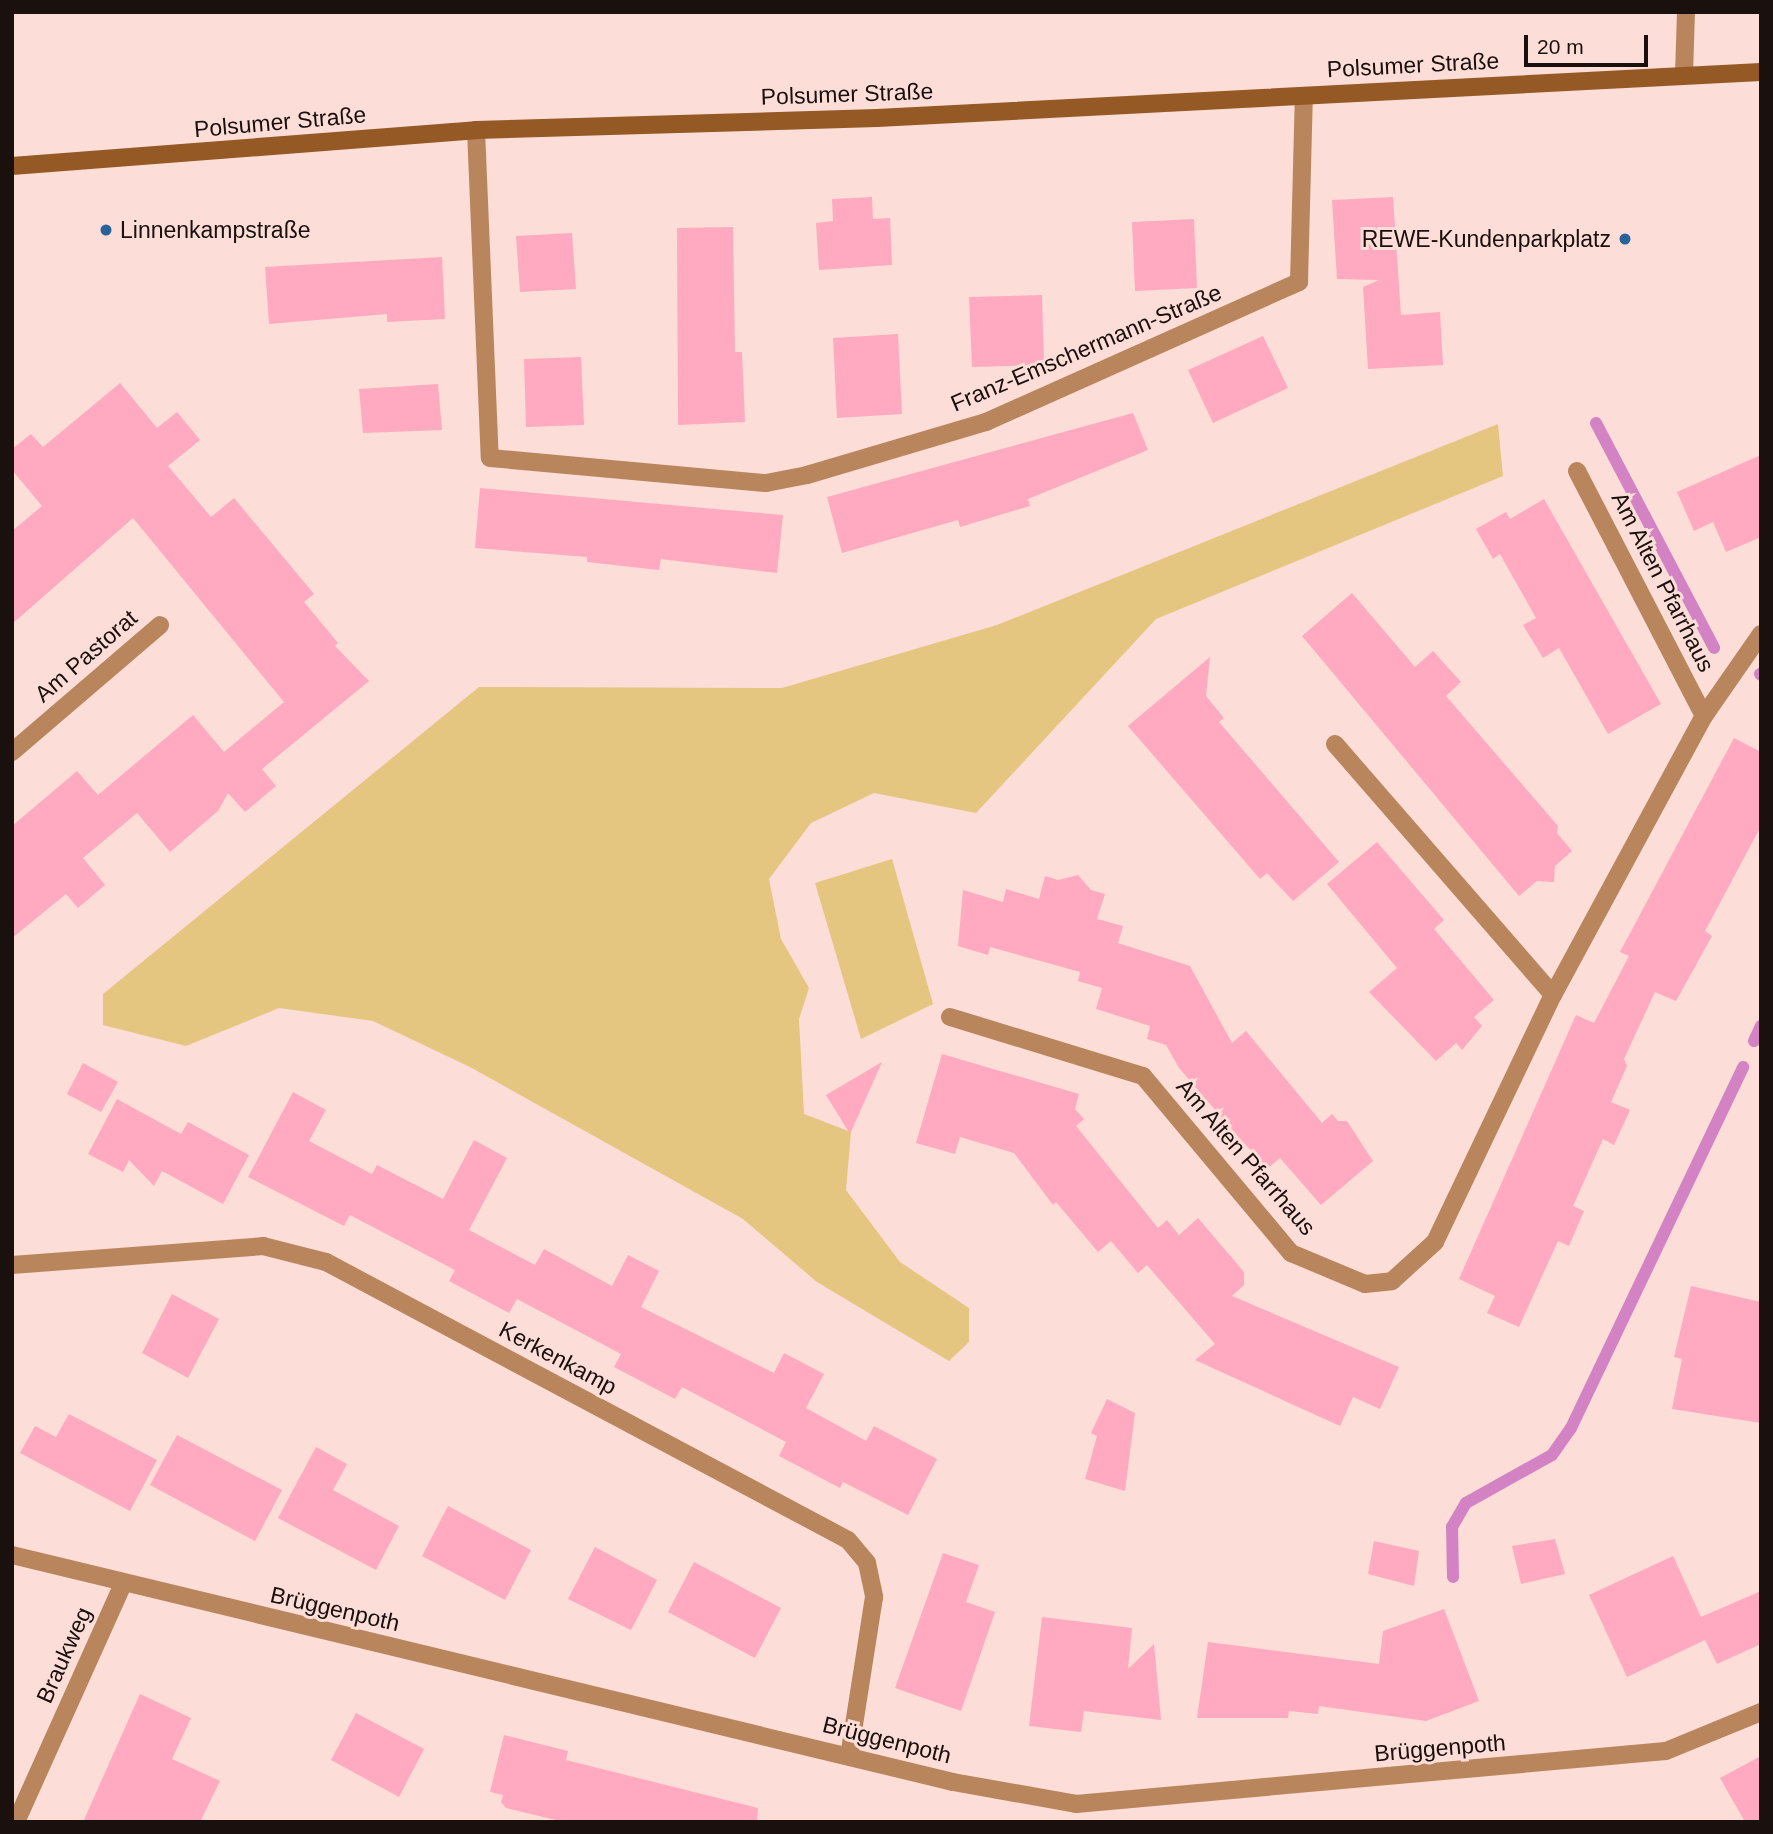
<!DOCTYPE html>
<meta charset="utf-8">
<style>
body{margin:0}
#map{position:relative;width:1773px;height:1834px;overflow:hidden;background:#fcddd7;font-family:Helvetica,sans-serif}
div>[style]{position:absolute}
.green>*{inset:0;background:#e5c680}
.stream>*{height:12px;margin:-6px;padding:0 6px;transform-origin:6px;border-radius:6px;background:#d382c3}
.building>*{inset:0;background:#ffaac0}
.lane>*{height:18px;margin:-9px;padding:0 9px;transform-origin:9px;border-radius:9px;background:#b9855c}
.street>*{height:18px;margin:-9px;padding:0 9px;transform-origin:9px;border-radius:9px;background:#b9855c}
.secondary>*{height:18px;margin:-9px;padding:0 9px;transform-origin:9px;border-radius:9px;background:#955925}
.dots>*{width:19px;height:19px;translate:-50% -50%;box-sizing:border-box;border:4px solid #fcddd7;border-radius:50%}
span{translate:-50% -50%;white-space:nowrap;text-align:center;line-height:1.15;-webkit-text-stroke:6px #fcddd7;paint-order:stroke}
.street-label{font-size:23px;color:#1a100e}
.poi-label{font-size:23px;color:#1a100e}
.left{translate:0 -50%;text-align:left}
.right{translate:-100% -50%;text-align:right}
.frame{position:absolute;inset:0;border:14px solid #1a100e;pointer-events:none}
.scale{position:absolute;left:1524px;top:35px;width:124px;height:32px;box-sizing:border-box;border:4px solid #1a100e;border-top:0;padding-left:9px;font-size:21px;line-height:24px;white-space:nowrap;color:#1a100e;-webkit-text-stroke:5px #fcddd7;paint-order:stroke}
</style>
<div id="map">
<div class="green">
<i style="clip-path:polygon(1498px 424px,1503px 476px,1156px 619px,976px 813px,874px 793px,811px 823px,769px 879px,781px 939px,809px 988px,799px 1019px,804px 1114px,851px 1132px,846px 1190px,900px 1262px,969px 1308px,969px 1342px,949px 1361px,817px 1282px,743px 1219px,470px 1067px,373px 1021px,279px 1008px,186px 1046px,103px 1025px,103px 994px,479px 687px,782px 688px,997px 625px)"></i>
<i style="clip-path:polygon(892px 859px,933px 1004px,861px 1039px,815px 883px)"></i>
</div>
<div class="stream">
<i style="left:1596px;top:423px;width:254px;rotate:62.3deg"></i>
<i style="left:1760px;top:674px;width:1px;rotate:45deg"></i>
<i style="left:1754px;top:1041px;width:17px;rotate:-65deg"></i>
<i style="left:1453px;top:1577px;width:50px;rotate:-91.1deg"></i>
<i style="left:1452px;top:1527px;width:28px;rotate:-60deg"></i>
<i style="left:1466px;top:1503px;width:98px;rotate:-29.2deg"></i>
<i style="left:1552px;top:1455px;width:33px;rotate:-55deg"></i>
<i style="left:1571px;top:1428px;width:400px;rotate:-64.5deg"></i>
</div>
<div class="building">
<i style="clip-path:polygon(872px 197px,873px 219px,890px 218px,892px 265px,819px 270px,816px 223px,833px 221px,832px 199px)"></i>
<i style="clip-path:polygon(1393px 197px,1401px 315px,1440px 312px,1443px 365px,1368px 369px,1363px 287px,1379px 280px,1337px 279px,1332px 200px)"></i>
<i style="clip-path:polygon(1194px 219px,1197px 288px,1135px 291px,1132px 222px)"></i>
<i style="clip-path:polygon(733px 227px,735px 352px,742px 352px,745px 422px,678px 425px,677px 228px)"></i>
<i style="clip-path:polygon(572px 233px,576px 289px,520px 292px,516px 236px)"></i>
<i style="clip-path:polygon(442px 257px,445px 319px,387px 322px,387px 314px,269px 324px,265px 267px)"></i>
<i style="clip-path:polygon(1042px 295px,1044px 365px,972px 367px,969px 297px)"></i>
<i style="clip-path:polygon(898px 334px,902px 414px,837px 418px,833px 338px)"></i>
<i style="clip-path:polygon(1263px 336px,1288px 388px,1213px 423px,1188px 370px)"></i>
<i style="clip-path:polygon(581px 357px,584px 425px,526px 427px,524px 359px)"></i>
<i style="clip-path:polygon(120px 383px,157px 428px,177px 412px,200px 440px,168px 466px,211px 517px,234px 498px,314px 594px,304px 602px,338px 643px,335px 646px,369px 681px,262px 769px,276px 786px,245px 812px,228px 793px,218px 811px,170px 852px,137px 813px,83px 858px,105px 885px,78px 908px,66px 894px,12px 938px,12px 826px,77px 771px,98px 795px,193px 715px,224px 752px,284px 702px,133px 518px,12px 624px,12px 531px,42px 506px,12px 470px,12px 449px,31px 434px,43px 447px)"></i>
<i style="clip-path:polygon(438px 384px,442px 430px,363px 433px,359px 389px)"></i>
<i style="clip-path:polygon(1133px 413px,1148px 450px,1028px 499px,1030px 506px,960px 527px,958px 520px,842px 553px,827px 497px)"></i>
<i style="clip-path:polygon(1761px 455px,1761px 537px,1726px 552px,1713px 522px,1694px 531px,1677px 492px)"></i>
<i style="clip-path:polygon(480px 488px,783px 515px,777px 573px,661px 559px,659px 570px,587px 562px,587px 557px,475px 548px)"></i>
<i style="clip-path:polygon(1544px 499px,1661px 704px,1608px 734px,1559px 648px,1543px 658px,1523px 625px,1536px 618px,1500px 554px,1493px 559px,1476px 529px,1506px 512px,1510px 519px)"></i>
<i style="clip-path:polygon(1352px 593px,1415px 667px,1433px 651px,1461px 682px,1446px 696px,1558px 826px,1557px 833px,1572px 851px,1555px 866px,1554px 882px,1537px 881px,1519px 896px,1302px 636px)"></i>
<i style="clip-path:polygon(1210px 657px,1206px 696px,1224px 718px,1219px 722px,1339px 862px,1293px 901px,1267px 873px,1260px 879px,1128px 726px)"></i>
<i style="clip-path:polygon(1734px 738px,1761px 752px,1761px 826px,1705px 931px,1712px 936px,1676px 1001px,1655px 992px,1624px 1059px,1627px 1066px,1611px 1102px,1630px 1110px,1614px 1145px,1603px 1139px,1573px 1206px,1584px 1211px,1569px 1246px,1558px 1241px,1519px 1327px,1487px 1313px,1495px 1296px,1459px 1279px,1576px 1015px,1594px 1023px,1629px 956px,1620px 952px)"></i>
<i style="clip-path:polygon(1377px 842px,1444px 920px,1434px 929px,1494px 1000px,1474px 1017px,1482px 1026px,1462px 1050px,1456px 1043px,1436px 1061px,1369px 992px,1397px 968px,1327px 884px)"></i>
<i style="clip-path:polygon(1078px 875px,1091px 890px,1105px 894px,1097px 919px,1123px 926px,1118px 943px,1190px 966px,1232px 1043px,1246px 1031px,1322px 1123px,1332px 1114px,1338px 1121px,1347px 1121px,1373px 1161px,1321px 1205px,1280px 1158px,1268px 1168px,1242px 1141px,1179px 1068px,1166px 1045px,1147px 1039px,1150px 1026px,1096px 1009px,1102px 988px,1078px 981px,1080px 972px,990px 947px,988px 955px,958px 946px,963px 890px,1003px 902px,1006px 889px,1039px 899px,1045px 876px,1058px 880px)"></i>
<i style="clip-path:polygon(942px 1054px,1079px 1094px,1075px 1109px,1084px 1119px,1076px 1126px,1158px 1228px,1167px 1220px,1179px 1235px,1198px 1218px,1244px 1272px,1244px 1285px,1232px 1296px,1399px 1367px,1380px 1409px,1353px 1397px,1340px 1426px,1195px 1360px,1215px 1344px,1147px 1265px,1138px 1273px,1111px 1241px,1098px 1252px,1056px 1202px,1053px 1205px,1014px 1153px,960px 1137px,955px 1154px,916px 1143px)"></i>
<i style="clip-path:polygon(882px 1062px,850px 1134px,826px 1095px)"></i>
<i style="clip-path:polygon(83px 1063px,118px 1082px,101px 1112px,67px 1094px)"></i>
<i style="clip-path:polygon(293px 1092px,326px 1110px,309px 1141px,372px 1174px,377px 1165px,443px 1199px,474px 1140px,507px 1158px,469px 1230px,535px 1265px,544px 1249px,612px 1286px,628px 1255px,659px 1271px,641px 1307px,774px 1373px,784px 1353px,824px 1374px,806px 1408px,866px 1441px,874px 1426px,937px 1459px,908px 1515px,843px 1482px,840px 1488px,779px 1456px,786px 1442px,682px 1387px,675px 1399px,614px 1367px,621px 1354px,517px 1299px,509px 1313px,449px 1281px,455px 1270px,350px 1215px,344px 1226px,248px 1177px)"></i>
<i style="clip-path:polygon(117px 1099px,181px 1134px,188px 1122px,249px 1155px,223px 1204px,162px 1171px,154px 1186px,129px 1160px,123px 1172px,88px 1154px)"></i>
<i style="clip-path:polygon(1691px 1286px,1761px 1302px,1761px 1423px,1672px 1409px,1682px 1359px,1674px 1357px)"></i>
<i style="clip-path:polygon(172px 1294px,219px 1319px,188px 1378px,142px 1353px)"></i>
<i style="clip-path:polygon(1107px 1399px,1135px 1413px,1125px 1491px,1085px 1479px,1097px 1436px,1091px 1433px)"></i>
<i style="clip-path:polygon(69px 1414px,157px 1460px,130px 1511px,20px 1453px,35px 1426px,56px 1437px)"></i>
<i style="clip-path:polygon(177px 1435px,282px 1490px,255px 1541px,150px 1485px)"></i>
<i style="clip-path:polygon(316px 1447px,347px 1464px,333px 1490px,399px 1526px,376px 1570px,278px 1518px)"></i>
<i style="clip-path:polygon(448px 1506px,531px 1550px,505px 1600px,422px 1556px)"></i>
<i style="clip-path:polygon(1555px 1539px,1565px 1574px,1521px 1584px,1512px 1546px)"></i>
<i style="clip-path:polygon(1374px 1541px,1419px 1551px,1414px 1586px,1368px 1574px)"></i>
<i style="clip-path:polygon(595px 1547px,657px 1580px,631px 1630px,568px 1599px)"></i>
<i style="clip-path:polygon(943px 1553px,979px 1565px,966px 1602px,995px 1612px,961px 1711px,895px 1688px)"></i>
<i style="clip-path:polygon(1673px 1556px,1701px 1617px,1761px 1591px,1761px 1644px,1717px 1664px,1705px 1640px,1627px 1677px,1589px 1595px)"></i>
<i style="clip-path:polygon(694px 1562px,781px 1608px,755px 1658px,668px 1612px)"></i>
<i style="clip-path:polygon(1444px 1609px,1479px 1701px,1426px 1721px,1319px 1706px,1318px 1714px,1289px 1711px,1288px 1718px,1197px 1718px,1208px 1642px,1379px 1664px,1383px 1631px)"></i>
<i style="clip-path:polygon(1042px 1617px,1132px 1628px,1128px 1669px,1154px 1644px,1161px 1720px,1084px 1711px,1081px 1732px,1029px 1726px)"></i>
<i style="clip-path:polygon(140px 1694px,191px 1718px,172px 1759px,220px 1781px,200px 1822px,83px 1822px)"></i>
<i style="clip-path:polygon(356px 1713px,424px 1749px,399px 1797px,331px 1760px)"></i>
<i style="clip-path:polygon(504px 1735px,568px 1751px,566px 1760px,758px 1808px,757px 1822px,564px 1822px,506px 1808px,501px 1802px,503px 1795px,490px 1792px)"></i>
<i style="clip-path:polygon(1761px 1756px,1761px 1822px,1745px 1822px,1720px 1778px)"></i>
</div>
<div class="lane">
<i style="left:1577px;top:471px;width:276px;rotate:62.6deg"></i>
<i style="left:1335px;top:744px;width:332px;rotate:49deg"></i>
</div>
<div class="street">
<i style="left:1684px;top:75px;width:63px;rotate:-88.2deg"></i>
<i style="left:476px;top:130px;width:328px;rotate:87.6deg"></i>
<i style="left:490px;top:458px;width:277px;rotate:5.2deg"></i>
<i style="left:766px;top:483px;width:42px;rotate:-11deg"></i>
<i style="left:807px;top:475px;width:187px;rotate:-16.5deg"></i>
<i style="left:986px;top:422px;width:343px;rotate:-24.1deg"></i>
<i style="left:1299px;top:282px;width:186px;rotate:-88.5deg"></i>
<i style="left:12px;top:752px;width:195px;rotate:-40.6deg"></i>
<i style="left:950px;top:1017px;width:202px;rotate:17deg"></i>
<i style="left:1143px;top:1076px;width:231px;rotate:50.1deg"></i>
<i style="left:1291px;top:1253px;width:80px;rotate:22.7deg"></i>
<i style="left:1365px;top:1284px;width:27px;rotate:-6deg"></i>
<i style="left:1392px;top:1281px;width:58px;rotate:-42.2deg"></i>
<i style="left:1435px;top:1242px;width:274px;rotate:-64.5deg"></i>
<i style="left:1553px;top:995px;width:317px;rotate:-61.6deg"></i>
<i style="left:1704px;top:716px;width:100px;rotate:-55.2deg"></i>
<i style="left:12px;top:1265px;width:252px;rotate:-4.3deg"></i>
<i style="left:263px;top:1246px;width:65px;rotate:14.3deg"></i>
<i style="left:326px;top:1262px;width:591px;rotate:28.04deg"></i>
<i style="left:848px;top:1540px;width:30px;rotate:50deg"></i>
<i style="left:867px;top:1563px;width:35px;rotate:78deg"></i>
<i style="left:874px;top:1597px;width:161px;rotate:98.9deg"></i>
<i style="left:12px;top:1555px;width:968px;rotate:13.56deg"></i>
<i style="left:953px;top:1782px;width:125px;rotate:10.1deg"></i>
<i style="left:1076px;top:1804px;width:592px;rotate:-5.13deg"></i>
<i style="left:1666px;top:1751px;width:103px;rotate:-22.3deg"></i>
<i style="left:16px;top:1822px;width:261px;rotate:-65.8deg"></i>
</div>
<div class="secondary">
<i style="left:12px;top:166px;width:465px;rotate:-4.4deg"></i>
<i style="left:476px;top:130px;width:401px;rotate:-1.7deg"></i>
<i style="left:877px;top:118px;width:885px;rotate:-2.98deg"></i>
</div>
<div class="dots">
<i style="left:106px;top:230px;background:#27639a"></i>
<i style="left:1625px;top:239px;background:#27639a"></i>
</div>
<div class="street-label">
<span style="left:1413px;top:65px;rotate:-3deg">Polsumer Straße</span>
<span style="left:847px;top:94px;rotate:-2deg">Polsumer Straße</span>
<span style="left:280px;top:122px;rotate:-5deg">Polsumer Straße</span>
<span style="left:1086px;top:348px;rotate:-23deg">Franz-Emschermann-Straße</span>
<span style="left:1663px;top:582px;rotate:63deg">Am Alten Pfarrhaus</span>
<span style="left:86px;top:656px;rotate:-41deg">Am Pastorat</span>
<span style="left:1246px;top:1157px;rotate:49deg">Am Alten Pfarrhaus</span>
<span style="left:558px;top:1358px;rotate:28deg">Kerkenkamp</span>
<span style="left:335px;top:1609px;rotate:13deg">Brüggenpoth</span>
<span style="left:64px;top:1655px;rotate:-66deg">Braukweg</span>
<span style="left:887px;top:1740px;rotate:14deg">Brüggenpoth</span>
<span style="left:1440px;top:1748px;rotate:-5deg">Brüggenpoth</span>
</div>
<div class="poi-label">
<span class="left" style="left:120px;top:230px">Linnenkampstraße</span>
<span class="right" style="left:1611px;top:239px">REWE-Kundenparkplatz</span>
</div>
<div class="frame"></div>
<div class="scale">20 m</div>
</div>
